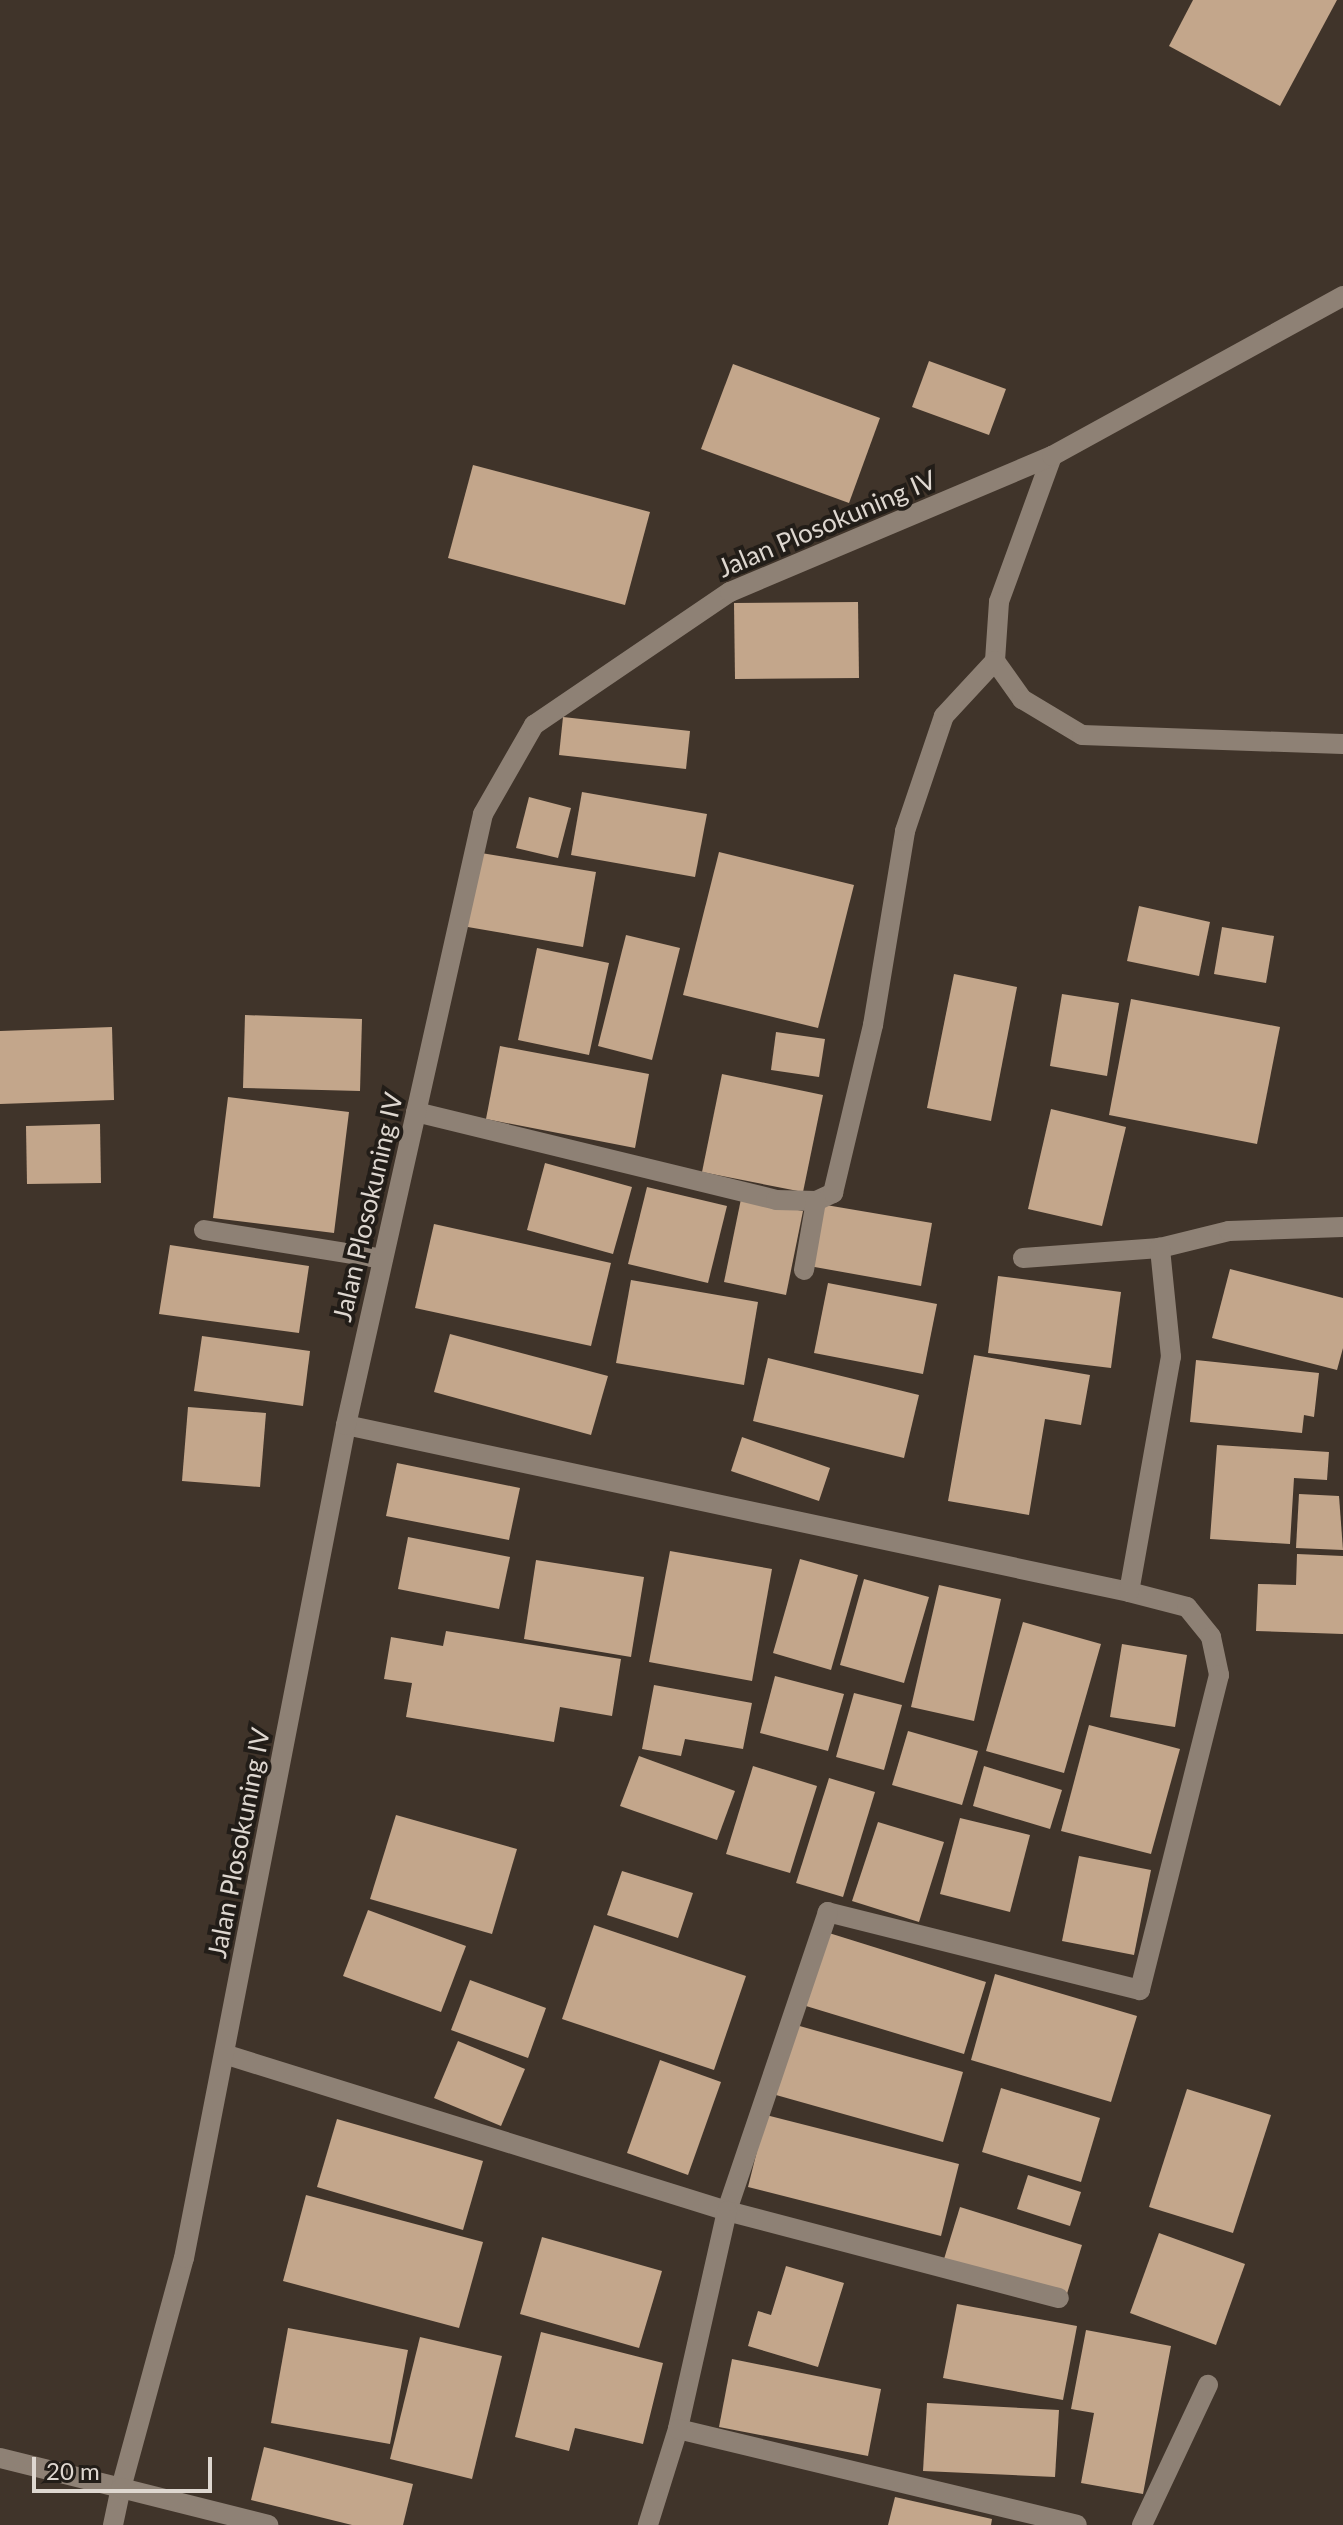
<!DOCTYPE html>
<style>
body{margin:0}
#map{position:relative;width:1343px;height:2525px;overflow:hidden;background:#40342a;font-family:Lato,sans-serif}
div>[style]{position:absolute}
.building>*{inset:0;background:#c3a68b}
.minor>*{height:20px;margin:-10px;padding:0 10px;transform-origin:10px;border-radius:10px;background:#8e8175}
span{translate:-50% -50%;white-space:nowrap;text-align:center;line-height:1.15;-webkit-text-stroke:8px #221d18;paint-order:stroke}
.street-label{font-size:26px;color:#ded7d0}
.scale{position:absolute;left:32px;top:2457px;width:180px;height:36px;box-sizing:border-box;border:4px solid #ded7d0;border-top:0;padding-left:10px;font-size:24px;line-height:28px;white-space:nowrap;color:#ded7d0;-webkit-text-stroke:6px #221d18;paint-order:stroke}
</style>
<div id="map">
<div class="building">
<i style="clip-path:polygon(1193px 0,1337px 0,1280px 106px,1169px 46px)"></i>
<i style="clip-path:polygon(929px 361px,1006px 389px,989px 435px,912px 407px)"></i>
<i style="clip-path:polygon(733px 364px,880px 418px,849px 503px,701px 449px)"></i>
<i style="clip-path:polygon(473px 465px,650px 512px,625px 605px,448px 558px)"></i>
<i style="clip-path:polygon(858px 602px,859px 678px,735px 679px,734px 603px)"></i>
<i style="clip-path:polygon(563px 717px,690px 731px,686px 769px,559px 755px)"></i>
<i style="clip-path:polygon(582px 792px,707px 814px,695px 877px,571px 855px)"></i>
<i style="clip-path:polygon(529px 797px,571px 808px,558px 858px,516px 848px)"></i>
<i style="clip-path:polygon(475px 852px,596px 872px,583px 947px,462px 926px)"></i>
<i style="clip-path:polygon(719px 852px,854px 885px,818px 1028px,683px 995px)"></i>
<i style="clip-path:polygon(1139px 906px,1210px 922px,1199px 976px,1127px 961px)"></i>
<i style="clip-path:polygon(1222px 927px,1274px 936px,1266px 983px,1214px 974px)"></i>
<i style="clip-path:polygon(626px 935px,680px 948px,652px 1060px,598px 1046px)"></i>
<i style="clip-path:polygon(537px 948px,609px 963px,589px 1055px,518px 1040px)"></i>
<i style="clip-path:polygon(954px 974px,1017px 987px,991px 1121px,927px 1108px)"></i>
<i style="clip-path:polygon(1062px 994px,1119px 1003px,1107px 1076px,1050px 1066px)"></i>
<i style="clip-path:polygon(1131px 999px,1280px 1027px,1257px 1144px,1109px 1115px)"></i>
<i style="clip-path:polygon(245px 1015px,362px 1019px,360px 1091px,243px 1088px)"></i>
<i style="clip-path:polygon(112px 1027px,114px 1100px,0 1104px,0 1031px)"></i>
<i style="clip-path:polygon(776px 1032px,825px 1039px,819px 1077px,771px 1070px)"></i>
<i style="clip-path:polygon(500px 1046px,649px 1074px,635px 1148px,486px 1119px)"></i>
<i style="clip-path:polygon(722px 1074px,823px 1095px,803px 1192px,702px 1172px)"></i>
<i style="clip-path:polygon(228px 1097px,349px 1112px,334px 1233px,213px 1218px)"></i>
<i style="clip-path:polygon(1051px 1109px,1126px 1127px,1102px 1226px,1028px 1209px)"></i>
<i style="clip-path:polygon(100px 1124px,101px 1183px,27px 1184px,26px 1126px)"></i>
<i style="clip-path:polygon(545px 1163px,632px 1187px,613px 1254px,527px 1230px)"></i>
<i style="clip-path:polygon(647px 1187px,727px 1206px,708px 1283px,628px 1264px)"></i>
<i style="clip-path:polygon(741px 1199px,803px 1211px,786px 1295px,724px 1282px)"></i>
<i style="clip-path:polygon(820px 1204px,932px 1223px,921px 1286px,809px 1266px)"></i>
<i style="clip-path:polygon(434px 1224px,611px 1263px,591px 1346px,415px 1308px)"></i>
<i style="clip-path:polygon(170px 1245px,309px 1266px,299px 1333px,159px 1314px)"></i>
<i style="clip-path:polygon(1230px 1269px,1343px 1298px,1343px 1348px,1337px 1370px,1212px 1338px)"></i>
<i style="clip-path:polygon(998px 1276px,1121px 1292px,1111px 1368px,988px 1353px)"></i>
<i style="clip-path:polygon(631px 1280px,758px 1302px,744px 1385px,616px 1363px)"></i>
<i style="clip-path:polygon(828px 1283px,937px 1304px,923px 1374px,814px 1353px)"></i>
<i style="clip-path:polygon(450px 1334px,608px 1376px,591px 1435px,434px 1392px)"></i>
<i style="clip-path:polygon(202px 1336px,310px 1351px,303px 1406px,194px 1391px)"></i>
<i style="clip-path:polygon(974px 1355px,1090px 1375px,1081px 1425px,1045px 1419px,1029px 1515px,948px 1501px)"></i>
<i style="clip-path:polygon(768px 1358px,919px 1395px,904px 1458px,753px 1421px)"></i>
<i style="clip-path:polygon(1196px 1360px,1319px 1373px,1314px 1417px,1304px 1415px,1302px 1433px,1190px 1422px)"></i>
<i style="clip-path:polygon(188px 1407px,266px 1413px,260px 1487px,182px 1481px)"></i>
<i style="clip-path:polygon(742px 1437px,830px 1468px,819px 1501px,731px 1471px)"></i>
<i style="clip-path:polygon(1217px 1445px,1329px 1452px,1327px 1480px,1294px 1478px,1290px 1544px,1210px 1539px)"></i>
<i style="clip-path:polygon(397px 1463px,520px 1488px,509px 1540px,386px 1516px)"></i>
<i style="clip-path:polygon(1299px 1494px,1339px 1496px,1343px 1550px,1296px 1548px)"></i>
<i style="clip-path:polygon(408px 1537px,510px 1557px,499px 1609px,398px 1589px)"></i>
<i style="clip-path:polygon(670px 1551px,772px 1569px,752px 1681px,649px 1662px)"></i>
<i style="clip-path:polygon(1297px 1554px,1343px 1556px,1343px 1634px,1256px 1631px,1258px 1584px,1296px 1585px)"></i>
<i style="clip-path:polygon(800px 1559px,858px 1575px,831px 1670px,773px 1653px)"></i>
<i style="clip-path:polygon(536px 1560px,644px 1577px,631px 1657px,524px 1639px)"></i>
<i style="clip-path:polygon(864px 1579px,929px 1597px,904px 1683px,840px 1665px)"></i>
<i style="clip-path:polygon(939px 1585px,1001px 1599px,974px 1721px,911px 1707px)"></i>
<i style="clip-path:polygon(1023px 1622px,1101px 1644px,1064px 1773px,986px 1751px)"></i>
<i style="clip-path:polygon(446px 1631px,621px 1659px,612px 1716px,560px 1707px,554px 1742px,406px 1717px,412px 1683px,384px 1679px,391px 1637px,443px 1646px)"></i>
<i style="clip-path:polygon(1122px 1644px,1187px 1655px,1175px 1727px,1110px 1717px)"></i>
<i style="clip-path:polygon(775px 1676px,844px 1694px,828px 1751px,760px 1733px)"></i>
<i style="clip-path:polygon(654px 1685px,752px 1703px,743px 1749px,685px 1739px,681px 1756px,642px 1749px)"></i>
<i style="clip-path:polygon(854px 1693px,902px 1705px,884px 1770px,836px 1757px)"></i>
<i style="clip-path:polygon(1089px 1725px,1180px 1749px,1151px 1854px,1061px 1831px)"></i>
<i style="clip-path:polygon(908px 1731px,978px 1751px,962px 1805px,892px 1785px)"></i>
<i style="clip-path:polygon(639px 1756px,735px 1791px,717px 1840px,620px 1806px)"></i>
<i style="clip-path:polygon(753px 1766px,817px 1786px,790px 1873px,726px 1854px)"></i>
<i style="clip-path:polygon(984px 1766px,1062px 1790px,1050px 1829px,973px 1806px)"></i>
<i style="clip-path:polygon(829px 1778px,875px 1792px,843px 1897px,796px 1883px)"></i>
<i style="clip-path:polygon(396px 1815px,517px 1849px,492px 1934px,370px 1899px)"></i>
<i style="clip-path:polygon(960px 1818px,1030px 1835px,1010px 1912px,940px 1894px)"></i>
<i style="clip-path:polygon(878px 1822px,944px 1842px,919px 1922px,852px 1901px)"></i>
<i style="clip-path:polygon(1079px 1856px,1151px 1870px,1134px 1955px,1062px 1941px)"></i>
<i style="clip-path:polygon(622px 1871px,693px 1893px,678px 1938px,607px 1915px)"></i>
<i style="clip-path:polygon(368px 1910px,466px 1946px,441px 2012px,343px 1976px)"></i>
<i style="clip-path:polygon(594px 1925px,746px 1976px,714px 2070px,562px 2019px)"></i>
<i style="clip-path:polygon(829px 1933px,986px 1982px,964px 2054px,806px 2006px)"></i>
<i style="clip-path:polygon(995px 1974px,1137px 2016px,1111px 2102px,971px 2060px)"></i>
<i style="clip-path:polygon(470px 1980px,546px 2008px,528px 2058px,451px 2030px)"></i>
<i style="clip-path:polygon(796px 2025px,963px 2072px,943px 2142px,776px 2095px)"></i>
<i style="clip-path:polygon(458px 2041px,525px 2069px,501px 2126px,434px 2098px)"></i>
<i style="clip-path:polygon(660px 2060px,721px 2082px,688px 2175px,627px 2153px)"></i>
<i style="clip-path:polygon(1001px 2088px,1100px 2118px,1081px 2182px,982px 2152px)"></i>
<i style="clip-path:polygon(1187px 2089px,1271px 2115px,1233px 2233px,1149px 2207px)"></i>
<i style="clip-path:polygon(766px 2115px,959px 2164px,941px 2236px,748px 2187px)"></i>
<i style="clip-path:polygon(337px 2119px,483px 2161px,463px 2230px,317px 2187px)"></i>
<i style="clip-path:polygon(1028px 2175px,1081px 2192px,1070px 2226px,1017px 2209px)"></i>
<i style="clip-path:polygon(306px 2195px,483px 2242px,459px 2328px,283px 2281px)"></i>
<i style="clip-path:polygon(960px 2207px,1082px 2245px,1066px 2297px,944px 2259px)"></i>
<i style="clip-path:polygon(1159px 2233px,1245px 2264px,1216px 2345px,1130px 2313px)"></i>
<i style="clip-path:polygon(542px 2237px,662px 2271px,639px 2348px,520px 2314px)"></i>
<i style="clip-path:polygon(786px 2266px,844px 2283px,818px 2367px,748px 2346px,758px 2311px,771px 2315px)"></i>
<i style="clip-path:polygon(957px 2304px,1077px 2326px,1063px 2400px,943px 2378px)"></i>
<i style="clip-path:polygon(288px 2328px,408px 2350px,390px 2444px,271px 2423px)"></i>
<i style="clip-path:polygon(1086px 2330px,1171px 2346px,1143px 2494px,1081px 2483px,1094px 2413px,1071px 2409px)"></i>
<i style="clip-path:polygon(541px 2332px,663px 2363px,643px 2444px,575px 2428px,569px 2451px,515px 2437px)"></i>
<i style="clip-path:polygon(420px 2337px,502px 2356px,472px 2479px,390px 2459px)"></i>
<i style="clip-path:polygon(732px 2359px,881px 2389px,868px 2456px,719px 2427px)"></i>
<i style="clip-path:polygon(927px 2403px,1059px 2410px,1055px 2477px,923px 2471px)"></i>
<i style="clip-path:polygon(264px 2447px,413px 2484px,403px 2525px,352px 2525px,251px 2500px)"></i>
<i style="clip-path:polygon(895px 2497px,992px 2519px,991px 2525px,888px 2525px)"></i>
</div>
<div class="minor">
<i style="left:1052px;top:456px;width:155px;rotate:110deg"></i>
<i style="left:999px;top:602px;width:59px;rotate:93.9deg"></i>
<i style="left:995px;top:661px;width:47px;rotate:54.6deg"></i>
<i style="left:1022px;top:699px;width:70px;rotate:31deg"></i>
<i style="left:1082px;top:735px;width:261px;rotate:2deg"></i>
<i style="left:416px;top:1112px;width:371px;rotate:13.7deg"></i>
<i style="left:776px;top:1200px;width:40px;rotate:1.4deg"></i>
<i style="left:816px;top:1201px;width:19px;rotate:-25deg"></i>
<i style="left:833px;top:1193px;width:173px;rotate:-76.6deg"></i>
<i style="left:873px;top:1025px;width:197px;rotate:-80.6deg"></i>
<i style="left:905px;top:831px;width:121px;rotate:-71.3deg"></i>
<i style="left:944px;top:716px;width:75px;rotate:-47.2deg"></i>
<i style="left:204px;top:1230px;width:181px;rotate:9.2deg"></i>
<i style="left:1023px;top:1258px;width:137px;rotate:-4.2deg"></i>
<i style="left:1160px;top:1248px;width:71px;rotate:-13.8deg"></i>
<i style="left:1229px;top:1231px;width:114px;rotate:-2deg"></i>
<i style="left:804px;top:1270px;width:70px;rotate:-80.1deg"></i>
<i style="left:346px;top:1425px;width:801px;rotate:12.04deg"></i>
<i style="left:1129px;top:1592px;width:60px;rotate:14.5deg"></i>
<i style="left:1187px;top:1607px;width:38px;rotate:51deg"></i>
<i style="left:1211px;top:1637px;width:39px;rotate:78deg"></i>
<i style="left:1219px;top:1675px;width:325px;rotate:104.1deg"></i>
<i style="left:1140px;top:1990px;width:322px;rotate:-166deg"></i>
<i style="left:828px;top:1912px;width:316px;rotate:108.7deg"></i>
<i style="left:727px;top:2211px;width:343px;rotate:14.7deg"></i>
<i style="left:1129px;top:1592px;width:239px;rotate:-79.9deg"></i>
<i style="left:1171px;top:1357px;width:110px;rotate:-95.8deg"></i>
<i style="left:224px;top:2054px;width:527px;rotate:17.33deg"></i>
<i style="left:727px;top:2211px;width:223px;rotate:102.7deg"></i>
<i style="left:678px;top:2429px;width:101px;rotate:107.4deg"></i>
<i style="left:678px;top:2429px;width:410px;rotate:13.5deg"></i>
<i style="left:0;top:2458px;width:125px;rotate:13.9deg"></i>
<i style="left:121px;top:2488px;width:238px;rotate:-74.7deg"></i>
<i style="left:184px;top:2258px;width:849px;rotate:-78.99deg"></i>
<i style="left:346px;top:1425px;width:626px;rotate:-77.36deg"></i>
<i style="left:483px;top:814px;width:103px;rotate:-60.2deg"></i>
<i style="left:534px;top:725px;width:237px;rotate:-34.2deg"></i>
<i style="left:730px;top:592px;width:350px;rotate:-22.9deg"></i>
<i style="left:1052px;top:456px;width:332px;rotate:-28.8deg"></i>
<i style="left:113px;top:2525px;width:38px;rotate:-78deg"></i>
<i style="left:121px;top:2488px;width:152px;rotate:14.1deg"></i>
<i style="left:1142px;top:2525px;width:155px;rotate:-64.8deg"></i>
</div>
<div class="street-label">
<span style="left:827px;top:524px;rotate:-23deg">Jalan Plosokuning IV</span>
<span style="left:368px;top:1207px;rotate:-77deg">Jalan Plosokuning IV</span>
<span style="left:239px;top:1843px;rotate:-79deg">Jalan Plosokuning IV</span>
</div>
<div class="scale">20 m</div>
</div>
